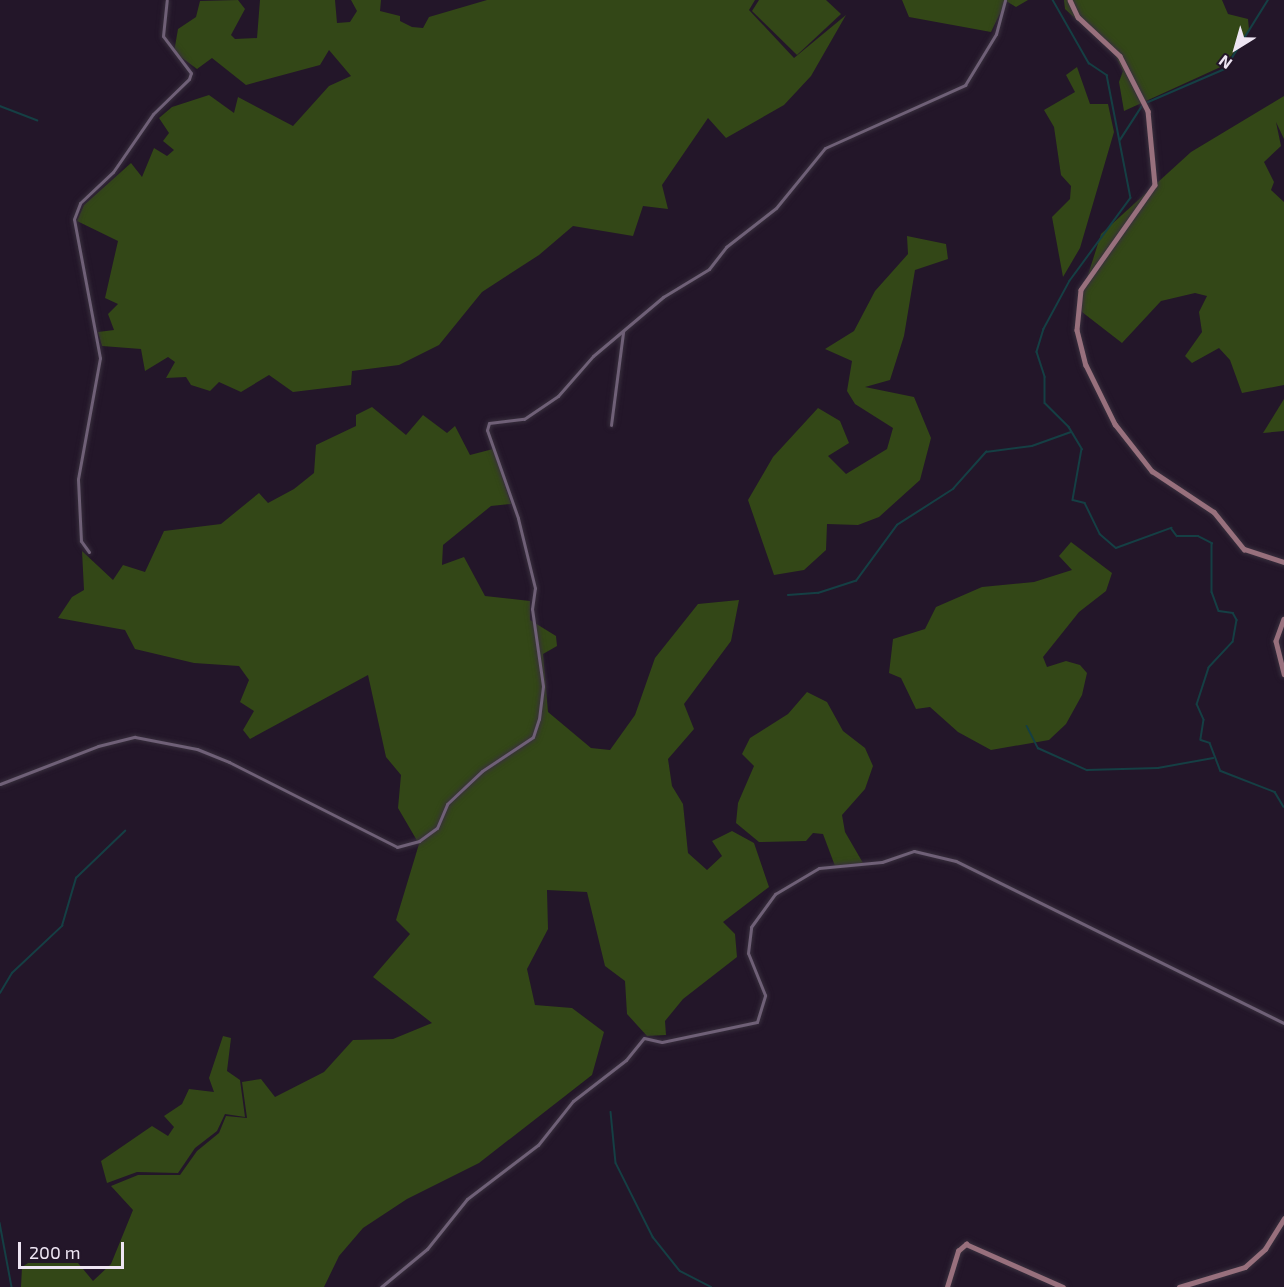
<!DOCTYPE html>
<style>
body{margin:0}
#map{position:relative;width:1284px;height:1287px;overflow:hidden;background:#231629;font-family:"Exo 2",sans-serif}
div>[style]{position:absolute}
.green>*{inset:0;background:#334717}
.stream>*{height:1.5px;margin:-0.75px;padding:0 0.75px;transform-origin:0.75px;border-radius:0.75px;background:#153f44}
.roads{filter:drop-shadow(0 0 2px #39303e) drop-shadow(0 0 2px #39303e)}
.street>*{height:3px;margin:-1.5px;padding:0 1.5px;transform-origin:1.5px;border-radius:1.5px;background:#6f6077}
.secondary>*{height:4.5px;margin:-2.25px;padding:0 2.25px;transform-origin:2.25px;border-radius:2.25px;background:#98707d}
span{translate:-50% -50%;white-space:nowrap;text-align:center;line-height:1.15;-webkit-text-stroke:4.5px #231629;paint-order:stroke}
.north{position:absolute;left:1206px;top:18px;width:60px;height:60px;-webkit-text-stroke:4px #231629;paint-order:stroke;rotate:217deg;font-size:16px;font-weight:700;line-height:24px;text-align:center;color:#eee5f3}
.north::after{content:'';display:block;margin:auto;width:21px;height:27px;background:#eee5f3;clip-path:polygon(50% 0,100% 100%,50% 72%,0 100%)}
.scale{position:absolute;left:18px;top:1242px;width:106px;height:27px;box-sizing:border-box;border:3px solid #eee5f3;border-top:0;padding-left:8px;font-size:18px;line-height:21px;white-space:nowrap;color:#eee5f3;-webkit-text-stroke:4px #231629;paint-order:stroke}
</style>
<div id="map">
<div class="green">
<i style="clip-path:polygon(238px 0,245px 9px,231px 35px,235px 39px,257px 38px,260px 0,335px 0,337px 23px,350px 22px,357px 11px,351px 0,381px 0,380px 11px,400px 16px,400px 21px,412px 27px,423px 28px,429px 17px,487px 0,755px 0,749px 10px,794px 58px,846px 15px,811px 76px,784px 105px,726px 138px,708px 118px,662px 185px,668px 209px,643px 206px,633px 236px,573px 226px,539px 255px,482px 292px,439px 345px,399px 365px,352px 371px,351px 385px,293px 392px,269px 375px,241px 392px,219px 382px,210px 391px,191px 385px,186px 377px,166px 378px,175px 362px,168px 357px,145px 371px,141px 349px,102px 346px,98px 332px,114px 330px,108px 314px,118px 304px,105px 298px,118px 241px,77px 221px,84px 205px,131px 163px,142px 177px,154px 148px,167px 156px,174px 150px,163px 141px,169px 133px,159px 118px,172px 107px,209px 95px,234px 113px,238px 97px,293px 126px,329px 86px,351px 76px,329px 50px,320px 65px,246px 85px,212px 58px,197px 69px,174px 52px,178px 29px,196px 17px,200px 1px)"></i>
<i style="clip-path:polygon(759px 0,826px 0,841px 14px,797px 55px,752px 11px)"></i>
<i style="clip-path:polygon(902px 0,1028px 0,1016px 7px,1006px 1px,991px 32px,909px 17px)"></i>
<i style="clip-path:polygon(1064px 0,1222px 0,1228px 14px,1248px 19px,1249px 30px,1225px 65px,1124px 111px,1119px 82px,1123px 71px,1115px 55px,1065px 9px)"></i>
<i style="clip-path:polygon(1077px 67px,1090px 104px,1108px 104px,1114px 132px,1080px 248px,1063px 277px,1052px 217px,1070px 199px,1071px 186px,1061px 175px,1054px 127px,1044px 110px,1075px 92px,1066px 75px)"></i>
<i style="clip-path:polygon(1284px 96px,1284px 139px,1276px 122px,1281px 146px,1264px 162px,1274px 182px,1271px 190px,1284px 202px,1284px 385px,1242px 393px,1230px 360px,1219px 348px,1192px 363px,1185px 356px,1202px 332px,1199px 312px,1207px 296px,1195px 293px,1161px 301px,1122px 343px,1082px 312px,1081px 297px,1101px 234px,1191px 152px)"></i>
<i style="clip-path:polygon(907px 236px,946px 244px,948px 259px,915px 270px,904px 336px,890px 380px,865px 387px,914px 397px,931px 438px,920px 480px,879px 517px,858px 525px,827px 524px,826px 550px,804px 570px,774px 575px,748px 500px,773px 457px,818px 408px,840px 421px,849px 443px,828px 456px,846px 474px,887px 449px,893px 428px,855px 404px,847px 391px,852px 361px,825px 349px,854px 331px,875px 291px,908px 254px)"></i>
<i style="clip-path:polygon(1284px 399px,1284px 431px,1263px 433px)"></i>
<i style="clip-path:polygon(372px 407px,406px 435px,423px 415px,447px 433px,455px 426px,470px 455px,493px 449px,511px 504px,491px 506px,443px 545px,442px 565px,464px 557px,485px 596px,530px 601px,530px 620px,556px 636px,557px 646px,543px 654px,548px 712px,591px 748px,610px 750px,635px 715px,655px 658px,698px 604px,739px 600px,731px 641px,684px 704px,694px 729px,668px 759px,672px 786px,683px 804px,688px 853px,707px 870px,722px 856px,712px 841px,732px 831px,754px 843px,769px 887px,723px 922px,735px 934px,737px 957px,683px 999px,665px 1021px,666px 1035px,647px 1036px,627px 1014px,625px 981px,605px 966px,587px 892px,547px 890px,548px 929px,527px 969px,535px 1005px,572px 1008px,604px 1032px,592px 1075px,479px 1163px,407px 1199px,363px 1228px,339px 1256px,324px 1287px,21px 1287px,22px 1267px,28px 1263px,78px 1263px,93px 1281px,111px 1264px,133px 1210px,111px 1186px,138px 1175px,180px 1175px,197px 1151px,219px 1133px,226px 1116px,247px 1118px,242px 1082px,261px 1079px,275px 1097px,324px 1072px,353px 1040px,393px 1039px,432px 1023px,373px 977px,410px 934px,396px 920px,419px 844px,398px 808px,401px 775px,386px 757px,368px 675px,250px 739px,243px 730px,254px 711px,240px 702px,249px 680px,239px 666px,194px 663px,135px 649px,125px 630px,58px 618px,72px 597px,84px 590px,82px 551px,113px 580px,123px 565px,145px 572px,164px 531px,221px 524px,259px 493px,268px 503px,294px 489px,314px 473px,316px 445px,356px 426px,356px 415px)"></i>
<i style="clip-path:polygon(1071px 542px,1112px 573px,1106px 591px,1079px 612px,1043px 657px,1047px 667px,1066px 661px,1080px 665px,1087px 673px,1082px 695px,1066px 724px,1049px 740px,991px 750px,958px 732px,930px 707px,916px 709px,901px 678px,889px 673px,893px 639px,925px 629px,936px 607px,982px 587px,1034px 582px,1072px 570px,1059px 556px)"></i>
<i style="clip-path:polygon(807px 692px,827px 702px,843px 731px,865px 748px,873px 766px,865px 789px,842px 815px,845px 832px,863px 863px,835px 866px,823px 834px,813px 833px,806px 841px,759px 842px,736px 823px,738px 803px,754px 766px,742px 754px,750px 738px,788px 714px)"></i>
<i style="clip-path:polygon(223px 1036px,231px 1038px,227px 1071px,240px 1080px,245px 1117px,225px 1114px,217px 1131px,195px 1148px,178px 1173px,137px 1172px,107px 1183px,101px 1161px,152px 1126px,168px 1136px,174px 1127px,164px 1116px,182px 1104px,189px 1089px,214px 1092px,209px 1078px)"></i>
</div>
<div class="stream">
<i style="left:1053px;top:0;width:73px;rotate:60.3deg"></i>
<i style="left:1089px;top:63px;width:22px;rotate:34deg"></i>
<i style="left:1107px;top:75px;width:125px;rotate:79deg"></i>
<i style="left:1131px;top:198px;width:103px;rotate:126.3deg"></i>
<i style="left:1070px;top:281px;width:55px;rotate:118.4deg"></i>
<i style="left:1044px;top:329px;width:24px;rotate:107deg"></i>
<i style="left:1037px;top:352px;width:26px;rotate:72deg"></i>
<i style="left:1045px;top:377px;width:26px;rotate:90deg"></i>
<i style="left:1045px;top:403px;width:34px;rotate:45deg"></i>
<i style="left:1069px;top:427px;width:26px;rotate:59deg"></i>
<i style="left:1082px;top:449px;width:52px;rotate:100deg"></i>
<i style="left:1073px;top:500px;width:12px;rotate:14deg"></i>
<i style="left:1085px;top:503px;width:34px;rotate:64deg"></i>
<i style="left:1100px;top:534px;width:21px;rotate:41deg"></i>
<i style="left:1116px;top:548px;width:59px;rotate:-20deg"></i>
<i style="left:1171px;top:528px;width:10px;rotate:53deg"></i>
<i style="left:1177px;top:536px;width:21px"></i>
<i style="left:1198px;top:536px;width:16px;rotate:27deg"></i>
<i style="left:1212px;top:543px;width:49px;rotate:90deg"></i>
<i style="left:1212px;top:592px;width:20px;rotate:70deg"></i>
<i style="left:1219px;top:611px;width:14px;rotate:8deg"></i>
<i style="left:1233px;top:613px;width:8px;rotate:60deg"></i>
<i style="left:1237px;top:620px;width:22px;rotate:100deg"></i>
<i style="left:1233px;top:642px;width:35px;rotate:133deg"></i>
<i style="left:1209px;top:668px;width:38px;rotate:108deg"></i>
<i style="left:1197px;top:704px;width:17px;rotate:66deg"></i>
<i style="left:1204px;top:720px;width:20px;rotate:99deg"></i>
<i style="left:1201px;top:740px;width:9px;rotate:18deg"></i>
<i style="left:1210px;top:743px;width:30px;rotate:69deg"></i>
<i style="left:1221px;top:771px;width:58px;rotate:21.3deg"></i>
<i style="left:1275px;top:792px;width:17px;rotate:59deg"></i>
<i style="left:1146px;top:103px;width:86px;rotate:-23.3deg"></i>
<i style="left:1225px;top:69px;width:81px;rotate:-58.1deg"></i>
<i style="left:0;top:106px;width:40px;rotate:21deg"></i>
<i style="left:1120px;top:140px;width:40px;rotate:-57.1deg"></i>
<i style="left:788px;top:595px;width:30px;rotate:-4deg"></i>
<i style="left:818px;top:593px;width:40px;rotate:-18deg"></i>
<i style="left:856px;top:581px;width:69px;rotate:-53.8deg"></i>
<i style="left:897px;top:525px;width:67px;rotate:-32.7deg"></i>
<i style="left:953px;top:489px;width:50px;rotate:-48.3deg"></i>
<i style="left:986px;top:452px;width:46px;rotate:-7.4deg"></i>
<i style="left:1032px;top:446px;width:41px;rotate:-19.7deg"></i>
<i style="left:1027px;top:726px;width:25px;rotate:63deg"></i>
<i style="left:1038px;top:748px;width:54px;rotate:24.2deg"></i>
<i style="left:1087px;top:770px;width:71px;rotate:-1.6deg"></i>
<i style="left:1158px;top:768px;width:56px;rotate:-10.3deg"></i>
<i style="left:0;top:993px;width:23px;rotate:-59deg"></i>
<i style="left:12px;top:973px;width:69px;rotate:-43.2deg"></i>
<i style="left:62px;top:926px;width:50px;rotate:-73.7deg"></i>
<i style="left:76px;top:878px;width:68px;rotate:-43.8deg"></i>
<i style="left:611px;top:1112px;width:51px;rotate:84.4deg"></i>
<i style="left:616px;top:1163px;width:83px;rotate:63.4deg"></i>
<i style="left:653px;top:1237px;width:43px;rotate:51.5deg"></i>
<i style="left:680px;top:1271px;width:35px;rotate:27deg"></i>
<i style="left:0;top:1223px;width:65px;rotate:79.4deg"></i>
</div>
<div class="roads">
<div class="street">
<i style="left:611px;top:425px;width:94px;rotate:-82.6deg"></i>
<i style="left:89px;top:552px;width:14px;rotate:-126deg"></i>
<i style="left:81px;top:541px;width:62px;rotate:-92.8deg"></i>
<i style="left:78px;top:479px;width:123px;rotate:-79.7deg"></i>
<i style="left:100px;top:358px;width:141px;rotate:-100.6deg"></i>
<i style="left:74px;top:219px;width:17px;rotate:-69deg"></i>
<i style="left:80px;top:203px;width:45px;rotate:-43.2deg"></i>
<i style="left:113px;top:172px;width:70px;rotate:-55.4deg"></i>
<i style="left:153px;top:114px;width:50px;rotate:-44.2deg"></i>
<i style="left:189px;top:79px;width:6px;rotate:-72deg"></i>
<i style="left:191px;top:73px;width:46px;rotate:-127.1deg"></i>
<i style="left:163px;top:36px;width:36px;rotate:-84deg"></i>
<i style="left:0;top:784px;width:105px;rotate:-21.2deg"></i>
<i style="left:98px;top:746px;width:38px;rotate:-14deg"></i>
<i style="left:135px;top:737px;width:63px;rotate:11deg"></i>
<i style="left:197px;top:749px;width:35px;rotate:22deg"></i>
<i style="left:229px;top:762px;width:188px;rotate:26.8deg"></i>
<i style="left:397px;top:847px;width:23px;rotate:-15deg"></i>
<i style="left:419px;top:841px;width:22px;rotate:-36deg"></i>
<i style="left:437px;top:828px;width:26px;rotate:-67deg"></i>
<i style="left:447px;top:804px;width:48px;rotate:-43.3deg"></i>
<i style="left:482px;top:771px;width:61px;rotate:-33.7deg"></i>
<i style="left:533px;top:737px;width:19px;rotate:-72deg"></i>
<i style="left:539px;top:719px;width:33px;rotate:-83deg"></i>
<i style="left:543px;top:686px;width:78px;rotate:-98.1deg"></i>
<i style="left:532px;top:609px;width:21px;rotate:-82deg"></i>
<i style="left:535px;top:588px;width:72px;rotate:-103.7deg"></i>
<i style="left:518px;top:518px;width:93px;rotate:-109.4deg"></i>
<i style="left:487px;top:430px;width:7px;rotate:-74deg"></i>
<i style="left:489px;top:423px;width:35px;rotate:-7deg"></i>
<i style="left:524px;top:419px;width:41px;rotate:-34.1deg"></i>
<i style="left:558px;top:396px;width:53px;rotate:-48.8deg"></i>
<i style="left:593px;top:356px;width:92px;rotate:-40.1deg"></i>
<i style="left:663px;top:297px;width:54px;rotate:-31.3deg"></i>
<i style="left:709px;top:269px;width:28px;rotate:-52deg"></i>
<i style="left:726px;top:247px;width:63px;rotate:-38deg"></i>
<i style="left:776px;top:208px;width:77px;rotate:-50.8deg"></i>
<i style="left:825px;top:148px;width:154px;rotate:-24.2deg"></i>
<i style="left:965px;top:85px;width:60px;rotate:-58.7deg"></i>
<i style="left:996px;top:34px;width:35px;rotate:-75deg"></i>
<i style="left:381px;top:1287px;width:60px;rotate:-39.6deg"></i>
<i style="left:427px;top:1249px;width:64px;rotate:-51.3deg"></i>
<i style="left:467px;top:1199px;width:89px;rotate:-37.3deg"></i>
<i style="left:538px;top:1145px;width:56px;rotate:-51.5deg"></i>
<i style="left:573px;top:1101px;width:67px;rotate:-37.7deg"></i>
<i style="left:626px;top:1060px;width:28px;rotate:-51deg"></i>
<i style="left:644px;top:1038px;width:18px;rotate:13deg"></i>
<i style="left:662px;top:1042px;width:97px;rotate:-11.9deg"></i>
<i style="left:757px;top:1022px;width:28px;rotate:-73deg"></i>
<i style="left:765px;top:995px;width:45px;rotate:-112deg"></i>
<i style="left:748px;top:953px;width:26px;rotate:-83deg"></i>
<i style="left:751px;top:927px;width:41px;rotate:-54deg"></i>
<i style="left:775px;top:894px;width:51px;rotate:-30.6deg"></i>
<i style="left:819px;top:868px;width:63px;rotate:-5.4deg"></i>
<i style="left:882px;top:862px;width:34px;rotate:-19deg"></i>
<i style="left:914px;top:851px;width:43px;rotate:13.4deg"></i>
<i style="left:956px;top:861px;width:366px;rotate:26.3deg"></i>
</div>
<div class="secondary">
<i style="left:1070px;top:0;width:19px;rotate:65deg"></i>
<i style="left:1078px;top:17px;width:57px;rotate:42.9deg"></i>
<i style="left:1120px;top:56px;width:62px;rotate:63deg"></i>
<i style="left:1148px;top:111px;width:74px;rotate:84.6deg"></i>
<i style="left:1155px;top:185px;width:128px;rotate:125.2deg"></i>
<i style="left:1081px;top:290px;width:40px;rotate:95.7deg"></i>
<i style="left:1077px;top:330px;width:36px;rotate:76deg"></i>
<i style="left:1086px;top:365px;width:66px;rotate:63.8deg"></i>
<i style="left:1115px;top:424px;width:60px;rotate:51.8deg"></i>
<i style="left:1152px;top:471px;width:74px;rotate:33.5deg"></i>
<i style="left:1214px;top:512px;width:48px;rotate:51deg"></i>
<i style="left:1244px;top:549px;width:42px;rotate:18deg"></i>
<i style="left:1284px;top:619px;width:23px;rotate:110deg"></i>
<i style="left:1276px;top:641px;width:34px;rotate:76deg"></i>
<i style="left:947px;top:1287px;width:38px;rotate:-73deg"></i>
<i style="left:958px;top:1251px;width:11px;rotate:-41deg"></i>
<i style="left:966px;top:1244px;width:106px;rotate:23.9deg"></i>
<i style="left:1179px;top:1287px;width:69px;rotate:-16.9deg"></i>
<i style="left:1245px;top:1267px;width:27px;rotate:-42deg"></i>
<i style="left:1265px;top:1249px;width:36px;rotate:-58deg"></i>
</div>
</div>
<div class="north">N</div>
<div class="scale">200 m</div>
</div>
